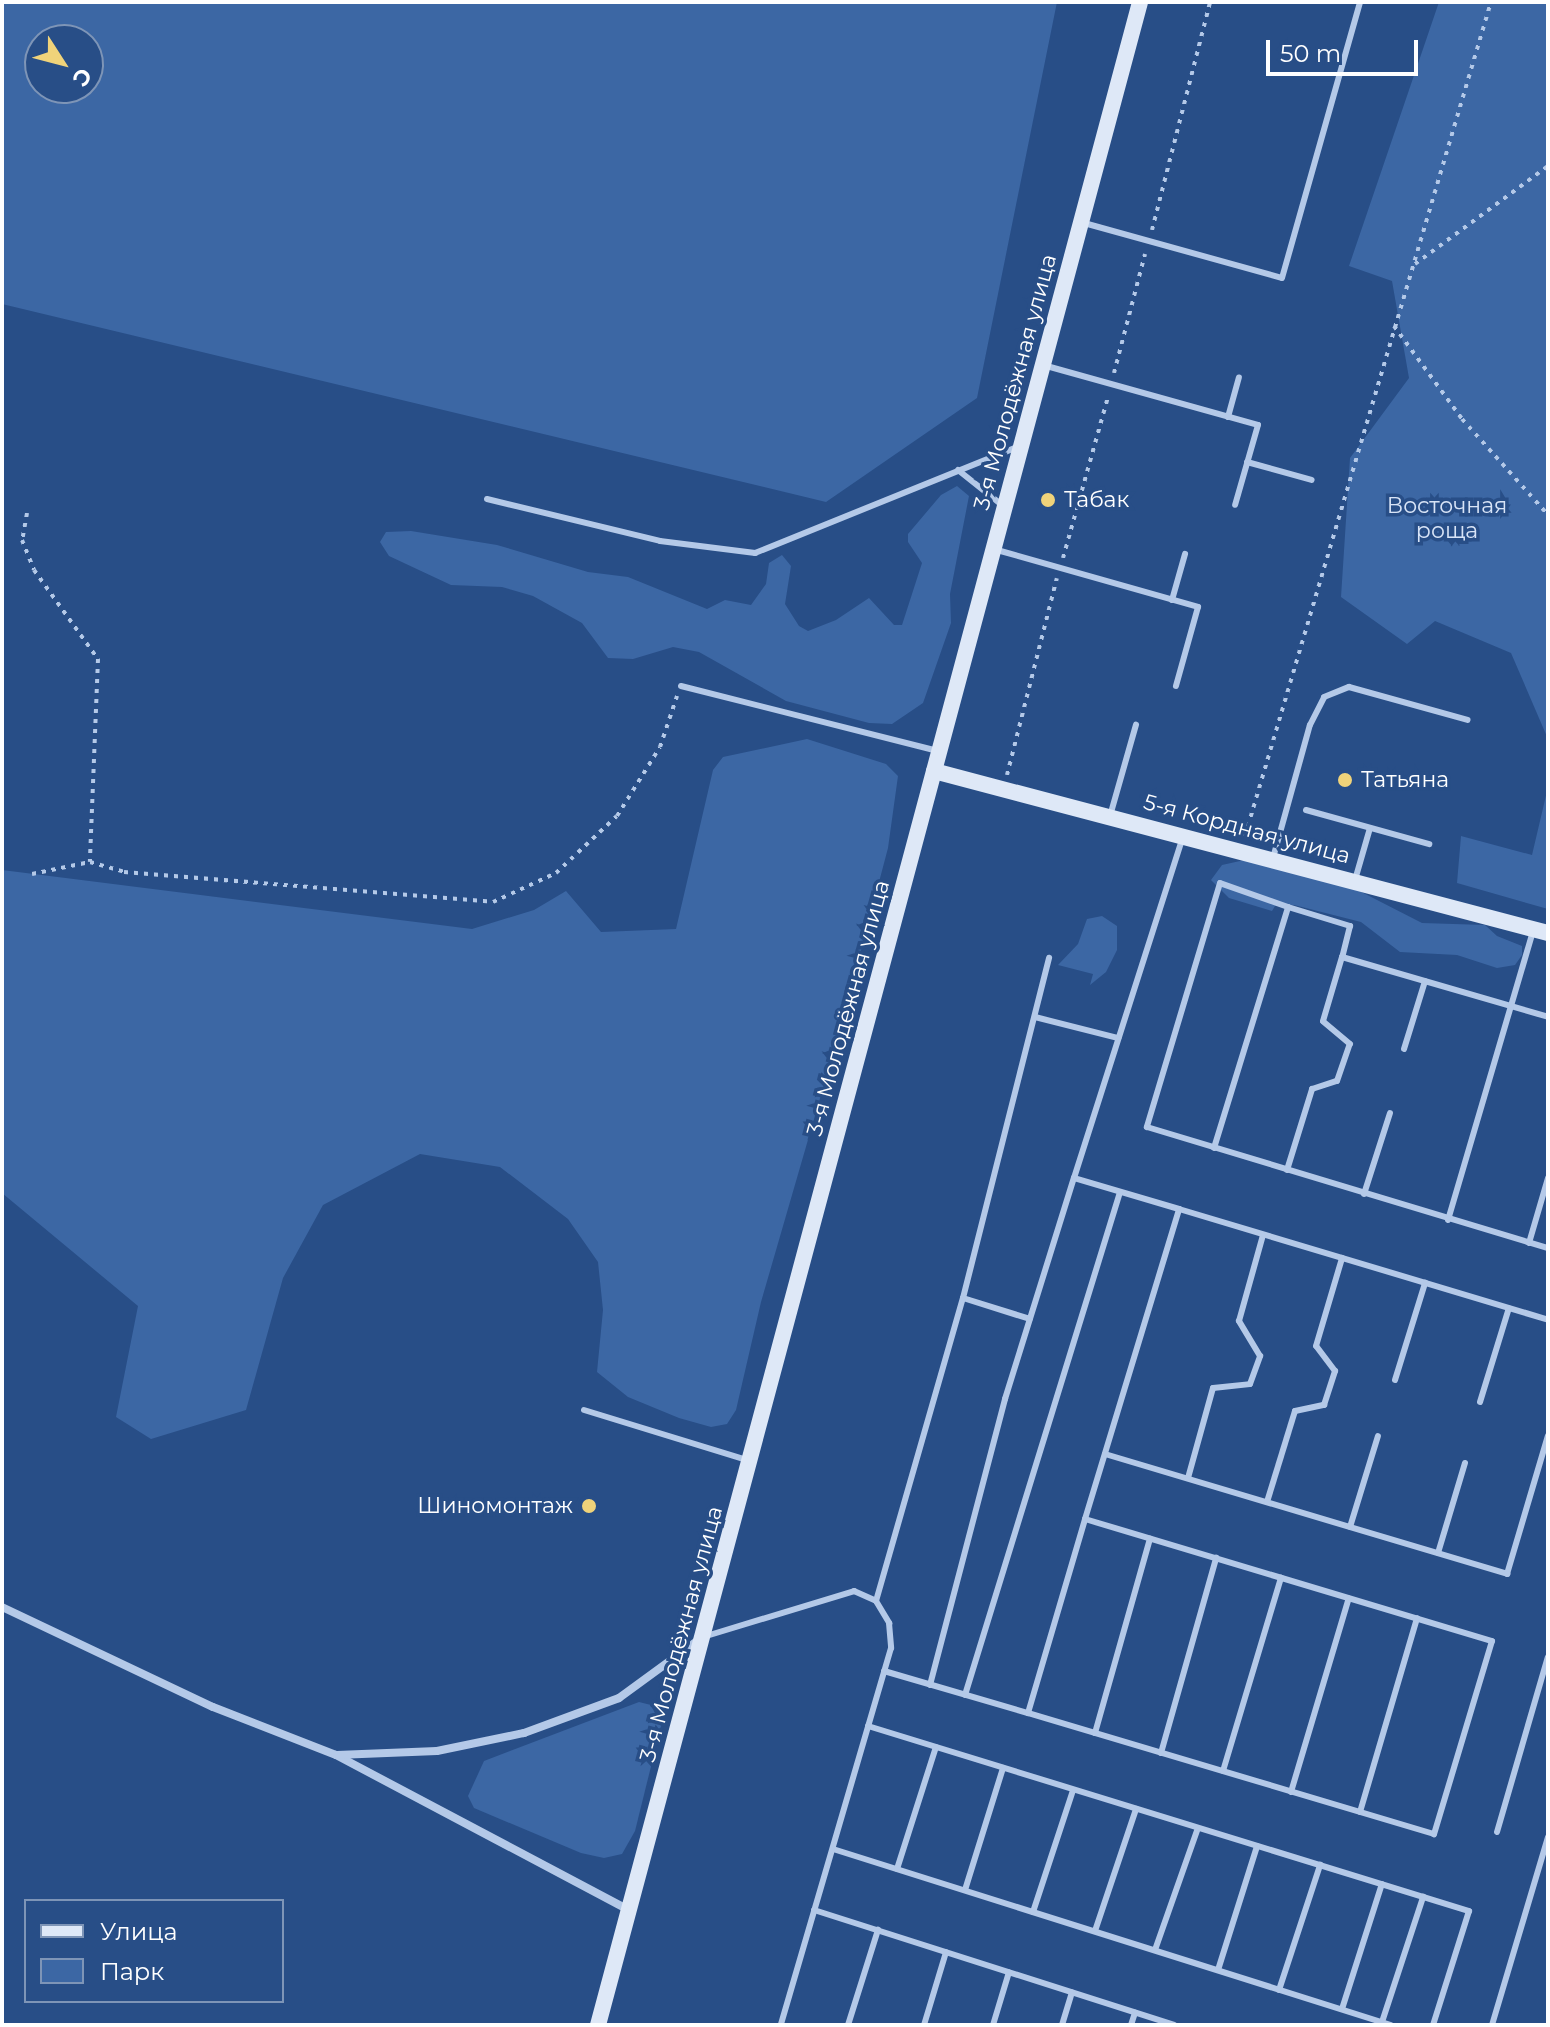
<!DOCTYPE html>
<meta charset="utf-8">
<style>
body{margin:0}
#map{position:relative;width:1550px;height:2027px;overflow:hidden;background:#284e87;font-family:Montserrat,sans-serif}
div>[style]{position:absolute}
.green>*{inset:0;background:#3c67a4}
.path>*{height:4px;margin-top:-2px;transform-origin:0;background:repeating-linear-gradient(90deg,#b4c9e8 0 4px,transparent 0 10px)}
.service>*{height:6px;margin:-3px;padding:0 3px;transform-origin:3px;border-radius:3px;background:#b4c9e8}
.minor>*{height:8px;margin:-4px;padding:0 4px;transform-origin:4px;border-radius:4px;background:#b4c9e8}
.secondary>*{height:16px;margin:-8px;padding:0 8px;transform-origin:8px;border-radius:8px;background:#dee8f7}
.dots>*{width:22px;height:22px;translate:-50% -50%;box-sizing:border-box;border:4px solid #284e87;border-radius:50%}
span{translate:-50% -50%;white-space:nowrap;text-align:center;line-height:1.15;-webkit-text-stroke:7px #284e87;paint-order:stroke}
.street-label{font-size:22px;color:#fff}
.poi-label{font-size:22px;color:#fff}
.left{translate:0 -50%;text-align:left}
.right{translate:-100% -50%;text-align:right}
.park-label{font-size:22px;color:#d8e4f7}
.frame{position:absolute;inset:0;border:4px solid #fff;pointer-events:none}
.legend{position:absolute;left:24px;top:1899px;width:260px;height:104px;box-sizing:border-box;background:#284e87;border:2px solid #7e95b7;margin:0;padding:10px 14px;list-style:none;font-size:24px;color:#fff}
.legend li{display:flex;align-items:center;gap:16px;height:40px}
.legend b{width:40px;border:2px solid #7e95b7}
.north{position:absolute;left:24px;top:24px;width:80px;height:80px;box-sizing:border-box;background:#284e87;border:2px solid #7e95b7;border-radius:50%;rotate:126deg;font-size:22px;font-weight:700;line-height:32px;text-align:center;color:#fff}
.north::after{content:'';display:block;margin:auto;width:28px;height:36px;background:#f0d37a;clip-path:polygon(50% 0,100% 100%,50% 72%,0 100%)}
.scale{position:absolute;left:1266px;top:40px;width:152px;height:36px;box-sizing:border-box;border:4px solid #fff;border-top:0;padding-left:10px;font-size:24px;line-height:28px;white-space:nowrap;color:#fff;-webkit-text-stroke:6px #284e87;paint-order:stroke}
</style>
<div id="map">
<div class="green">
<i style="clip-path:polygon(evenodd,2px 2px,1057px 2px,977px 398px,826px 502px,2px 304px,2px 2px,88px 40px,88px 88px,40px 88px,40px 40px,88px 40px)"></i>
<i style="clip-path:polygon(1439px 2px,1548px 2px,1548px 739px,1511px 653px,1435px 621px,1407px 644px,1341px 597px,1350px 458px,1409px 378px,1392px 281px,1349px 266px)"></i>
<i style="clip-path:polygon(957px 486px,969px 496px,950px 594px,951px 623px,923px 703px,892px 724px,869px 723px,786px 701px,699px 652px,673px 647px,633px 659px,608px 658px,582px 623px,533px 596px,502px 587px,451px 585px,389px 556px,380px 542px,386px 532px,411px 531px,497px 545px,588px 572px,628px 577px,707px 609px,725px 600px,751px 605px,766px 584px,769px 563px,782px 555px,791px 566px,785px 604px,799px 626px,808px 631px,836px 620px,869px 598px,894px 625px,902px 625px,922px 563px,908px 542px,908px 534px,941px 495px)"></i>
<i style="clip-path:polygon(807px 739px,886px 764px,898px 776px,888px 848px,841px 1026px,761px 1302px,736px 1410px,727px 1424px,711px 1427px,679px 1418px,628px 1397px,597px 1372px,603px 1310px,598px 1262px,568px 1219px,500px 1167px,420px 1154px,323px 1205px,283px 1278px,246px 1410px,151px 1439px,116px 1417px,138px 1306px,2px 1193px,2px 870px,472px 929px,534px 910px,566px 891px,601px 932px,676px 929px,713px 770px,723px 757px)"></i>
<i style="clip-path:polygon(1548px 787px,1548px 909px,1457px 883px,1461px 836px,1532px 855px)"></i>
<i style="clip-path:polygon(1249px 859px,1336px 879px,1422px 923px,1485px 925px,1497px 936px,1522px 946px,1522px 955px,1515px 965px,1497px 968px,1457px 955px,1400px 952px,1361px 922px,1294px 905px,1275px 906px,1272px 911px,1229px 898px,1211px 880px,1222px 865px)"></i>
<i style="clip-path:polygon(1102px 916px,1117px 926px,1117px 950px,1106px 972px,1090px 985px,1093px 974px,1058px 965px,1078px 944px,1087px 919px)"></i>
<i style="clip-path:polygon(639px 1702px,651px 1705px,661px 1726px,635px 1831px,622px 1854px,604px 1858px,581px 1853px,474px 1808px,468px 1796px,484px 1761px)"></i>
</div>
<div class="path">
<i style="left:1152px;top:230px;width:235px;rotate:-75.7deg"></i>
<i style="left:1415px;top:264px;width:165px;rotate:-36.4deg"></i>
<i style="left:1394px;top:326px;width:115px;rotate:53.8deg"></i>
<i style="left:1462px;top:419px;width:129px;rotate:48.1deg"></i>
<i style="left:1114px;top:373px;width:123px;rotate:-75.4deg"></i>
<i style="left:27px;top:513px;width:27px;rotate:100deg"></i>
<i style="left:22px;top:540px;width:32px;rotate:68deg"></i>
<i style="left:34px;top:570px;width:110px;rotate:54.3deg"></i>
<i style="left:98px;top:659px;width:203px;rotate:92.3deg"></i>
<i style="left:1063px;top:558px;width:167px;rotate:-74.4deg"></i>
<i style="left:1007px;top:775px;width:203px;rotate:-75.8deg"></i>
<i style="left:1245px;top:836px;width:870px;rotate:-73.57deg"></i>
<i style="left:32px;top:874px;width:59px;rotate:-11.7deg"></i>
<i style="left:90px;top:862px;width:35px;rotate:16deg"></i>
<i style="left:124px;top:872px;width:370px;rotate:4.6deg"></i>
<i style="left:493px;top:902px;width:69px;rotate:-24.7deg"></i>
<i style="left:556px;top:873px;width:83px;rotate:-43.1deg"></i>
<i style="left:617px;top:816px;width:81px;rotate:-58.1deg"></i>
<i style="left:660px;top:747px;width:54px;rotate:-71.6deg"></i>
</div>
<div class="service">
<i style="left:1084px;top:223px;width:205px;rotate:15.5deg"></i>
<i style="left:1282px;top:278px;width:287px;rotate:-74.2deg"></i>
<i style="left:1043px;top:365px;width:223px;rotate:15.6deg"></i>
<i style="left:1258px;top:425px;width:83px;rotate:106deg"></i>
<i style="left:1228px;top:417px;width:41px;rotate:-74.6deg"></i>
<i style="left:1247px;top:462px;width:67px;rotate:15.5deg"></i>
<i style="left:958px;top:470px;width:56px;rotate:38.5deg"></i>
<i style="left:487px;top:499px;width:178px;rotate:13.6deg"></i>
<i style="left:660px;top:541px;width:96px;rotate:7.2deg"></i>
<i style="left:755px;top:553px;width:284px;rotate:-22deg"></i>
<i style="left:997px;top:550px;width:209px;rotate:15.8deg"></i>
<i style="left:1198px;top:607px;width:82px;rotate:105.6deg"></i>
<i style="left:1172px;top:600px;width:48px;rotate:-74.2deg"></i>
<i style="left:681px;top:686px;width:264px;rotate:14.2deg"></i>
<i style="left:1306px;top:810px;width:128px;rotate:15.5deg"></i>
<i style="left:1110px;top:816px;width:95px;rotate:-74.1deg"></i>
<i style="left:1273px;top:858px;width:138px;rotate:-74.5deg"></i>
<i style="left:1310px;top:725px;width:31px;rotate:-63deg"></i>
<i style="left:1324px;top:697px;width:27px;rotate:-22deg"></i>
<i style="left:1349px;top:687px;width:123px;rotate:15.5deg"></i>
<i style="left:1355px;top:880px;width:54px;rotate:-73.9deg"></i>
<i style="left:1288px;top:907px;width:72px;rotate:-160.6deg"></i>
<i style="left:1220px;top:883px;width:255px;rotate:106.7deg"></i>
<i style="left:1147px;top:1127px;width:419px;rotate:16.8deg"></i>
<i style="left:1035px;top:1017px;width:86px;rotate:14.2deg"></i>
<i style="left:1404px;top:1049px;width:71px;rotate:-72.8deg"></i>
<i style="left:1214px;top:1148px;width:252px;rotate:-72.9deg"></i>
<i style="left:1288px;top:907px;width:65px;rotate:17deg"></i>
<i style="left:1350px;top:926px;width:32px;rotate:104deg"></i>
<i style="left:1342px;top:957px;width:215px;rotate:16.2deg"></i>
<i style="left:1287px;top:1170px;width:85px;rotate:-72.8deg"></i>
<i style="left:1312px;top:1089px;width:26px;rotate:-18deg"></i>
<i style="left:1337px;top:1081px;width:39px;rotate:-71deg"></i>
<i style="left:1350px;top:1044px;width:35px;rotate:-140deg"></i>
<i style="left:1323px;top:1021px;width:67px;rotate:-73.5deg"></i>
<i style="left:1364px;top:1194px;width:85px;rotate:-72.2deg"></i>
<i style="left:1179px;top:1209px;width:385px;rotate:16.7deg"></i>
<i style="left:1448px;top:1220px;width:300px;rotate:-73.6deg"></i>
<i style="left:1529px;top:1243px;width:68px;rotate:-73.7deg"></i>
<i style="left:963px;top:1298px;width:70px;rotate:17.4deg"></i>
<i style="left:1395px;top:1380px;width:102px;rotate:-72.8deg"></i>
<i style="left:1480px;top:1402px;width:98px;rotate:-72.9deg"></i>
<i style="left:584px;top:1410px;width:170px;rotate:17.1deg"></i>
<i style="left:1105px;top:1454px;width:420px;rotate:16.6deg"></i>
<i style="left:1507px;top:1574px;width:144px;rotate:-73.5deg"></i>
<i style="left:1188px;top:1478px;width:93px;rotate:-74.5deg"></i>
<i style="left:1213px;top:1388px;width:37px;rotate:-6deg"></i>
<i style="left:1250px;top:1384px;width:30px;rotate:-70deg"></i>
<i style="left:1260px;top:1356px;width:41px;rotate:-121deg"></i>
<i style="left:1239px;top:1321px;width:89px;rotate:-74.4deg"></i>
<i style="left:1267px;top:1502px;width:95px;rotate:-72.9deg"></i>
<i style="left:1295px;top:1411px;width:30px;rotate:-12deg"></i>
<i style="left:1324px;top:1405px;width:36px;rotate:-72deg"></i>
<i style="left:1335px;top:1371px;width:31px;rotate:-127deg"></i>
<i style="left:1316px;top:1346px;width:92px;rotate:-73.5deg"></i>
<i style="left:1085px;top:1519px;width:425px;rotate:16.7deg"></i>
<i style="left:1492px;top:1641px;width:202px;rotate:106.7deg"></i>
<i style="left:1434px;top:1834px;width:424px;rotate:-163.4deg"></i>
<i style="left:1028px;top:1713px;width:202px;rotate:-73.6deg"></i>
<i style="left:1085px;top:1519px;width:324px;rotate:-73.1deg"></i>
<i style="left:1179px;top:1209px;width:109px;rotate:-163.6deg"></i>
<i style="left:1074px;top:1178px;width:356px;rotate:-72.3deg"></i>
<i style="left:1350px;top:1527px;width:95px;rotate:-72.9deg"></i>
<i style="left:1438px;top:1553px;width:94px;rotate:-73.3deg"></i>
<i style="left:876px;top:1601px;width:315px;rotate:-74deg"></i>
<i style="left:963px;top:1298px;width:351px;rotate:-75.8deg"></i>
<i style="left:703px;top:1637px;width:158px;rotate:-16.9deg"></i>
<i style="left:854px;top:1591px;width:24px;rotate:24deg"></i>
<i style="left:876px;top:1601px;width:26px;rotate:59deg"></i>
<i style="left:889px;top:1623px;width:25px;rotate:85deg"></i>
<i style="left:891px;top:1648px;width:393px;rotate:106.3deg"></i>
<i style="left:884px;top:1671px;width:150px;rotate:16.3deg"></i>
<i style="left:930px;top:1685px;width:296px;rotate:-75.3deg"></i>
<i style="left:1005px;top:1399px;width:232px;rotate:-72.7deg"></i>
<i style="left:965px;top:1695px;width:526px;rotate:-72.87deg"></i>
<i style="left:868px;top:1726px;width:629px;rotate:17.11deg"></i>
<i style="left:1469px;top:1911px;width:120px;rotate:107.5deg"></i>
<i style="left:1095px;top:1733px;width:202px;rotate:-74.2deg"></i>
<i style="left:1161px;top:1753px;width:203px;rotate:-74.2deg"></i>
<i style="left:1223px;top:1771px;width:202px;rotate:-73.3deg"></i>
<i style="left:1291px;top:1792px;width:202px;rotate:-73.4deg"></i>
<i style="left:1360px;top:1812px;width:202px;rotate:-73.6deg"></i>
<i style="left:1497px;top:1832px;width:182px;rotate:-73.8deg"></i>
<i style="left:833px;top:1849px;width:585px;rotate:17.51deg"></i>
<i style="left:897px;top:1869px;width:128px;rotate:-72.3deg"></i>
<i style="left:965px;top:1890px;width:128px;rotate:-72.7deg"></i>
<i style="left:814px;top:1910px;width:378px;rotate:17.7deg"></i>
<i style="left:1033px;top:1912px;width:128px;rotate:-71.8deg"></i>
<i style="left:1095px;top:1931px;width:129px;rotate:-71.4deg"></i>
<i style="left:1155px;top:1950px;width:129px;rotate:-70.6deg"></i>
<i style="left:1218px;top:1970px;width:130px;rotate:-72.5deg"></i>
<i style="left:1279px;top:1990px;width:132px;rotate:-71.8deg"></i>
<i style="left:1342px;top:2009px;width:131px;rotate:-72.3deg"></i>
<i style="left:1382px;top:2022px;width:132px;rotate:-71.8deg"></i>
<i style="left:848px;top:2025px;width:100px;rotate:-72.5deg"></i>
<i style="left:924px;top:2025px;width:76px;rotate:-73.2deg"></i>
<i style="left:993px;top:2025px;width:55px;rotate:-73.2deg"></i>
<i style="left:1062px;top:2025px;width:34px;rotate:-73deg"></i>
<i style="left:1131px;top:2025px;width:13px;rotate:-72deg"></i>
<i style="left:1492px;top:2025px;width:196px;rotate:-73.4deg"></i>
</div>
<div class="minor">
<i style="left:2px;top:1607px;width:233px;rotate:25.4deg"></i>
<i style="left:213px;top:1707px;width:132px;rotate:21.3deg"></i>
<i style="left:336px;top:1755px;width:331px;rotate:27.9deg"></i>
<i style="left:337px;top:1755px;width:100px;rotate:-2.3deg"></i>
<i style="left:437px;top:1751px;width:89px;rotate:-11.7deg"></i>
<i style="left:524px;top:1733px;width:101px;rotate:-20.2deg"></i>
<i style="left:619px;top:1698px;width:100px;rotate:-36.1deg"></i>
</div>
<div class="secondary">
<i style="left:934px;top:771px;width:635px;rotate:14.78deg"></i>
<i style="left:598px;top:2025px;width:2094px;rotate:-75deg"></i>
</div>
<div class="dots">
<i style="left:1048px;top:500px;background:#f0d37a"></i>
<i style="left:1345px;top:780px;background:#f0d37a"></i>
<i style="left:589px;top:1506px;background:#f0d37a"></i>
</div>
<div class="street-label">
<span style="left:1015px;top:382px;rotate:-75deg">3-я Молодёжная улица</span>
<span style="left:1247px;top:829px;rotate:15deg">5-я Кордная улица</span>
<span style="left:848px;top:1008px;rotate:-75deg">3-я Молодёжная улица</span>
<span style="left:681px;top:1634px;rotate:-75deg">3-я Молодёжная улица</span>
</div>
<div class="poi-label">
<span class="left" style="left:1064px;top:500px">Табак</span>
<span class="left" style="left:1361px;top:780px">Татьяна</span>
<span class="right" style="left:573px;top:1506px">Шиномонтаж</span>
</div>
<div class="park-label">
<span style="left:1447px;top:518px">Восточная<br>роща</span>
</div>
<div class="frame"></div>
<ul class="legend">
<li><b style="height:10px;background:#dee8f7"></b>Улица</li>
<li><b style="height:22px;background:#3c67a4"></b>Парк</li>
</ul>
<div class="north">С</div>
<div class="scale">50 m</div>
</div>
